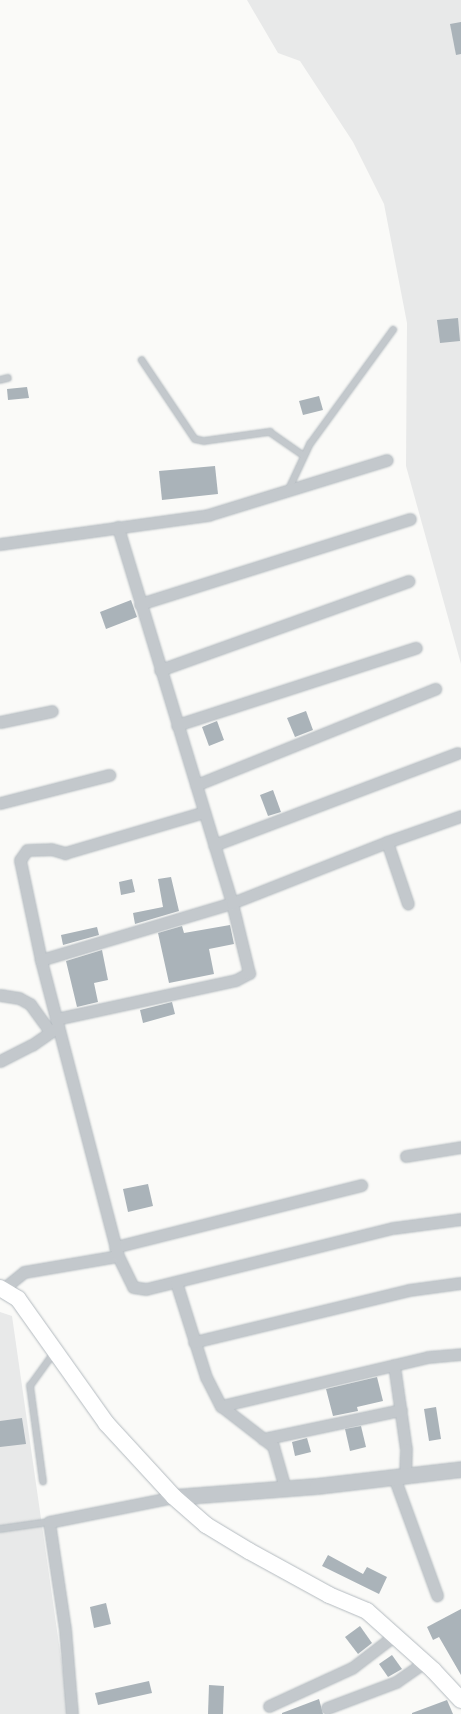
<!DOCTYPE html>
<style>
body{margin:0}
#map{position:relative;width:461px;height:1714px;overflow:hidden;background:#fafaf8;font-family:"Titillium Web",sans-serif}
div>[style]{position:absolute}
.built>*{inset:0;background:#e8e9e9}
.building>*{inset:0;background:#aab3b9}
.roads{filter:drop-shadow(0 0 1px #b3babf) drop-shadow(0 0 1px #b3babf)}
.service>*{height:5.5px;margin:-2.75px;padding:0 2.75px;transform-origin:2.75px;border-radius:2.75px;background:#c3c8cc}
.minor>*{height:11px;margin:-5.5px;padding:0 5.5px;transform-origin:5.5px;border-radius:5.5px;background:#c3c8cc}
.tertiary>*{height:15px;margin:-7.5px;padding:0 7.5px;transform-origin:7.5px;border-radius:7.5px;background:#c3c8cc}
.secondary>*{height:16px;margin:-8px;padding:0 8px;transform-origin:8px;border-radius:8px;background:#fff}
span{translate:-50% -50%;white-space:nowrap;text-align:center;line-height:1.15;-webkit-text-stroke:5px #fff;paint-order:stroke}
</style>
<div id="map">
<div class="built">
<i style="clip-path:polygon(247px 0,461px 0,461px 664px,406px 466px,407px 323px,384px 204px,353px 142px,300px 61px,278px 53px)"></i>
<i style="clip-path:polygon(0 1312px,12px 1316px,69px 1714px,0 1714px)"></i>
</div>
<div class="building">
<i style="clip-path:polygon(461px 22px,461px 54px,456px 55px,450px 24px)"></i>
<i style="clip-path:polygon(458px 318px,460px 341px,440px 343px,437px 320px)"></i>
<i style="clip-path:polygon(27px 387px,29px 398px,8px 400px,7px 389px)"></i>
<i style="clip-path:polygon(319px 396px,323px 410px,303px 415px,299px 401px)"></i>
<i style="clip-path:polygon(215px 466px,218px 494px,162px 500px,159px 471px)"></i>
<i style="clip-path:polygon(131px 600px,137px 617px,106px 629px,100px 612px)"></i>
<i style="clip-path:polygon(306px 711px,313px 730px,295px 737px,287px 718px)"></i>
<i style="clip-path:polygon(217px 721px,224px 740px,209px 746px,202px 727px)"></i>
<i style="clip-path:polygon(273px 790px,281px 812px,268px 816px,260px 795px)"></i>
<i style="clip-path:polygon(171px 877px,179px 911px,135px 924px,133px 913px,163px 907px,158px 879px)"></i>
<i style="clip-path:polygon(132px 879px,135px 892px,121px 895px,119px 882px)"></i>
<i style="clip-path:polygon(230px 925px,234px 944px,209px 949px,214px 974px,169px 983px,158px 933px,182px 926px,184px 933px)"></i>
<i style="clip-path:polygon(97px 927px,99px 935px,63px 945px,61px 935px)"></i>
<i style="clip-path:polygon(102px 950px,108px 980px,94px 983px,98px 1002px,77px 1007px,66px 961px)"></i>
<i style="clip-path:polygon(172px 1002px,175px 1014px,143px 1023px,140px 1010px)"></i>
<i style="clip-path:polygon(148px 1184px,153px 1206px,128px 1212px,123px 1189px)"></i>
<i style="clip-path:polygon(377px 1377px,383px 1401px,357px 1407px,358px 1411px,333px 1416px,326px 1389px)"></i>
<i style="clip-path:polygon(436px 1407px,441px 1439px,429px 1441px,424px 1409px)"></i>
<i style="clip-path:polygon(22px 1418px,26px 1444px,0 1447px,0 1421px)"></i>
<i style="clip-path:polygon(361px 1426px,366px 1447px,350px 1451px,345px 1429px)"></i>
<i style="clip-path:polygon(307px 1438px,311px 1452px,295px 1456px,292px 1442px)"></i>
<i style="clip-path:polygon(328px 1555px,363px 1574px,367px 1567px,387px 1577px,379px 1594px,322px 1566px)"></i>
<i style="clip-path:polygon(106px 1603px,111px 1624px,94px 1628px,90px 1607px)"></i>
<i style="clip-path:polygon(461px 1609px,461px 1675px,439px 1637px,433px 1640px,427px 1627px)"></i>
<i style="clip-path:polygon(360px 1626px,372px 1643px,358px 1654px,345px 1637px)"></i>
<i style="clip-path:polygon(392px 1655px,402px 1669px,388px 1677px,379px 1664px)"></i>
<i style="clip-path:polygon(149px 1681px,152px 1693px,98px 1705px,95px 1693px)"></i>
<i style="clip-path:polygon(209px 1685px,224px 1686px,223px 1714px,208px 1714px)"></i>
<i style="clip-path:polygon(319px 1699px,323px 1714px,282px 1714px,282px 1713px)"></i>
<i style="clip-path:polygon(447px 1700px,453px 1714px,412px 1714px,412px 1713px)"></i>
</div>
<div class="roads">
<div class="service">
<i style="left:142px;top:360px;width:95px;rotate:56.1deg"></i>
<i style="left:195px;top:439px;width:9px;rotate:13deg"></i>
<i style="left:204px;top:441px;width:67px;rotate:-7.8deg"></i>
<i style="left:270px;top:432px;width:40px;rotate:34.9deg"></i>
<i style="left:0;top:380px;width:8px;rotate:-14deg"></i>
<i style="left:289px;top:489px;width:50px;rotate:-65deg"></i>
<i style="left:310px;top:444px;width:141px;rotate:-53.9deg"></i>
<i style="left:43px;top:1482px;width:97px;rotate:-97.7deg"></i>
<i style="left:30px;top:1386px;width:41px;rotate:-54deg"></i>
<i style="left:0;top:1529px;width:49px;rotate:-8.1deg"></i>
</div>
<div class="minor">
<i style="left:0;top:544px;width:210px;rotate:-7.9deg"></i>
<i style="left:208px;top:515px;width:187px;rotate:-17.1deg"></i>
<i style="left:140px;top:604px;width:283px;rotate:-17.5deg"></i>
<i style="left:160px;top:670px;width:264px;rotate:-19.7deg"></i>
<i style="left:0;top:722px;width:53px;rotate:-11.9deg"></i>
<i style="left:177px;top:725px;width:251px;rotate:-17.9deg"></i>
<i style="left:196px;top:785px;width:258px;rotate:-21.9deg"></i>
<i style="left:0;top:803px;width:113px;rotate:-14.4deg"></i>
<i style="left:387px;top:842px;width:78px;rotate:-19.4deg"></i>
<i style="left:214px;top:845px;width:260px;rotate:-20.7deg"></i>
<i style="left:41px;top:960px;width:102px;rotate:-101.9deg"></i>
<i style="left:20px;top:860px;width:12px;rotate:-55deg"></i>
<i style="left:27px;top:850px;width:24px;rotate:-2deg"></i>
<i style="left:51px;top:849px;width:15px;rotate:16deg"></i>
<i style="left:65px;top:853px;width:145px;rotate:-16.4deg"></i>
<i style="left:0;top:995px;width:19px;rotate:9deg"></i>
<i style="left:19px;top:998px;width:13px;rotate:29deg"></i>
<i style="left:30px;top:1004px;width:32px;rotate:54deg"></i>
<i style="left:56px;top:1019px;width:184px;rotate:-12.2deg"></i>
<i style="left:236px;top:980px;width:15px;rotate:-28deg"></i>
<i style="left:249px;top:973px;width:72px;rotate:-103.7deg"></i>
<i style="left:232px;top:903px;width:393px;rotate:-106.9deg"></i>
<i style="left:0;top:1061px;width:36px;rotate:-27deg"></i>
<i style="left:32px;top:1045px;width:32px;rotate:-35deg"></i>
<i style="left:406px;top:1156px;width:56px;rotate:-9.3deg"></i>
<i style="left:115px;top:1247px;width:254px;rotate:-14.1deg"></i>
<i style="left:118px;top:1256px;width:34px;rotate:64deg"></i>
<i style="left:133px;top:1287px;width:13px;rotate:9deg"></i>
<i style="left:146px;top:1289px;width:254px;rotate:-13.9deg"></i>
<i style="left:393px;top:1228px;width:69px;rotate:-7.5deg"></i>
<i style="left:176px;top:1282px;width:100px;rotate:72.5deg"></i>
<i style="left:206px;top:1377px;width:33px;rotate:63deg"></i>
<i style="left:221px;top:1406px;width:66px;rotate:37.6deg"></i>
<i style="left:273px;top:1446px;width:44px;rotate:74.1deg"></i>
<i style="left:3px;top:1289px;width:27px;rotate:-39deg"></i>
<i style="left:24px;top:1272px;width:95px;rotate:-9.7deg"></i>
<i style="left:118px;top:1256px;width:306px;rotate:-104.6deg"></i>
<i style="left:41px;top:960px;width:199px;rotate:-16.6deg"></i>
<i style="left:232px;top:903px;width:167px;rotate:-21.5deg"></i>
<i style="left:387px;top:842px;width:65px;rotate:71.3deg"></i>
<i style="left:194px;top:1342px;width:221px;rotate:-13.6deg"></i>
<i style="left:409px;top:1290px;width:52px;rotate:-7.7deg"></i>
<i style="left:394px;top:1365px;width:85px;rotate:81.9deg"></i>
<i style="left:406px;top:1449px;width:27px;rotate:92deg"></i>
<i style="left:221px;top:1406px;width:213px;rotate:-13.3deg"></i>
<i style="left:428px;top:1357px;width:33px;rotate:-5deg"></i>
<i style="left:263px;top:1439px;width:141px;rotate:-11.9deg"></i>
<i style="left:394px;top:1477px;width:126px;rotate:70deg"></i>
<i style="left:269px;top:1706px;width:91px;rotate:-24.6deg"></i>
<i style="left:352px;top:1668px;width:54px;rotate:-37.5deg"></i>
<i style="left:327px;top:1708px;width:74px;rotate:-20.6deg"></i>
<i style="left:396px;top:1682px;width:35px;rotate:-35deg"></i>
<i style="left:72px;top:1714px;width:85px;rotate:-94.7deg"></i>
<i style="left:65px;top:1629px;width:108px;rotate:-98.5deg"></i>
<i style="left:49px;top:1522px;width:127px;rotate:-11.3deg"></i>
</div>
<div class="tertiary">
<i style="left:174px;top:1497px;width:143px;rotate:-4.4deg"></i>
<i style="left:317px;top:1486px;width:145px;rotate:-6.7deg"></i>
</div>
<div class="secondary">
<i style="left:0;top:1288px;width:21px;rotate:31deg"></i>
<i style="left:18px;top:1299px;width:152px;rotate:54.6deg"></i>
<i style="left:106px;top:1423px;width:100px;rotate:47.4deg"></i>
<i style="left:174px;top:1497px;width:43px;rotate:41.2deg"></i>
<i style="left:206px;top:1525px;width:50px;rotate:31.2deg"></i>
<i style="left:249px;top:1551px;width:91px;rotate:28.8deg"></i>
<i style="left:329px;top:1595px;width:41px;rotate:22.8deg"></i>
<i style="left:367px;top:1611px;width:89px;rotate:41.8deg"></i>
<i style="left:433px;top:1670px;width:41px;rotate:47deg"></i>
</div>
</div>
</div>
